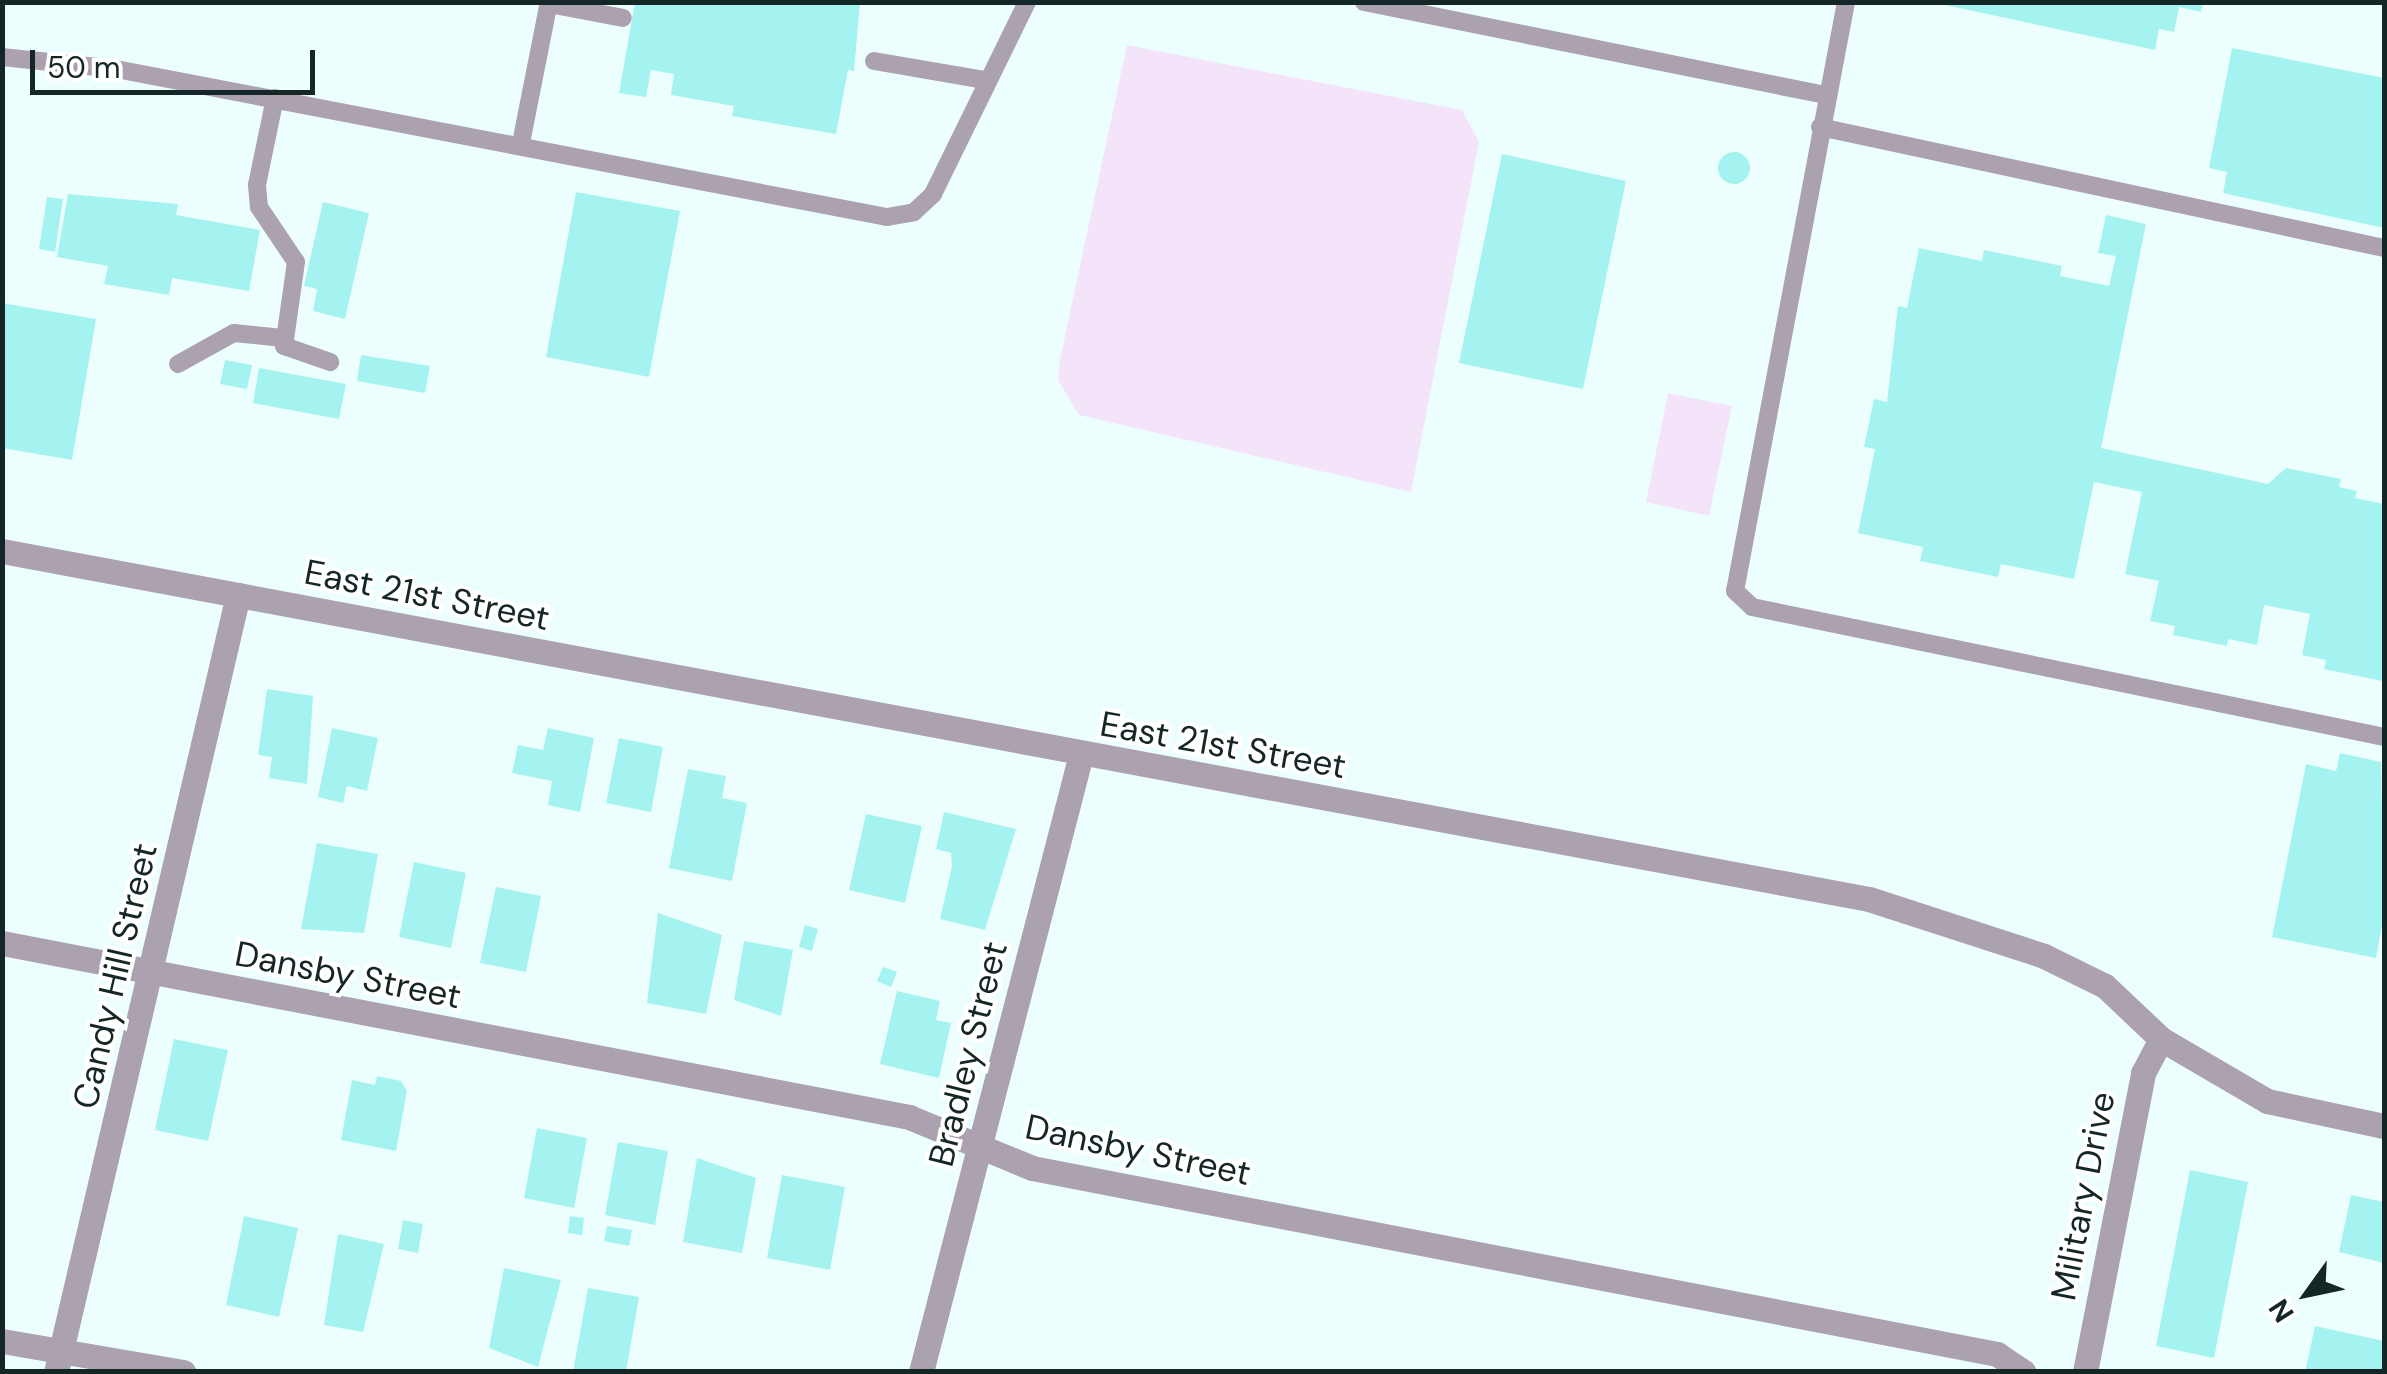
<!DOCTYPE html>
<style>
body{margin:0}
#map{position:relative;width:2387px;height:1374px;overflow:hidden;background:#ecfffe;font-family:"DM Sans",sans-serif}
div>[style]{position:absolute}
.green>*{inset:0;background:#f4e4fa}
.building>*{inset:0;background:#a5f3f1}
.round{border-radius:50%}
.service>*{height:18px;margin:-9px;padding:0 9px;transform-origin:9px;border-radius:9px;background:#aca2af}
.minor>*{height:25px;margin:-12.5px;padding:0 12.5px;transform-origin:12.5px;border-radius:12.5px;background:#aca2af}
span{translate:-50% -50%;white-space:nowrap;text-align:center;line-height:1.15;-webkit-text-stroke:8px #fff;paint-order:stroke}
.street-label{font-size:35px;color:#142726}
.frame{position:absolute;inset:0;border:5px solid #142726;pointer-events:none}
.north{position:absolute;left:2257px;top:1244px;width:100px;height:100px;-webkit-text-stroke:8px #fff;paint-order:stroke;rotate:237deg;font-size:28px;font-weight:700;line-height:40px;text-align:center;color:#142726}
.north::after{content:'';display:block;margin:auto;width:35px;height:45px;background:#142726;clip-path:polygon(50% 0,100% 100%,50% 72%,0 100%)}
.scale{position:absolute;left:30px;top:50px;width:285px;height:45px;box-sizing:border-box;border:5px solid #142726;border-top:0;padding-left:12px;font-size:30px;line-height:35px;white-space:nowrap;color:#142726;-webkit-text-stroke:8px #fff;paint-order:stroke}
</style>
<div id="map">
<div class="green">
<i style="clip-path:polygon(1127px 45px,1462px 110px,1479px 142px,1411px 492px,1079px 415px,1058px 380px,1060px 360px)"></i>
<i style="clip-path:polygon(1668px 393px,1732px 406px,1709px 516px,1646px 502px)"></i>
</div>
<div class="building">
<i style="clip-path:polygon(635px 2px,860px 2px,854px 71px,848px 70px,836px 134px,732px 116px,734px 106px,671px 95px,674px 74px,651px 70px,646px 97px,619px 93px)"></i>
<i style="clip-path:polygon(1931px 2px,2203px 2px,2201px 12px,2179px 7px,2174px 32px,2159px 29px,2155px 50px)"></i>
<i style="clip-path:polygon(2232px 48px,2384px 78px,2384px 228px,2223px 193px,2227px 172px,2209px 168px)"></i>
<i class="round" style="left:1718px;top:152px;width:32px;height:32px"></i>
<i style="clip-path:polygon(1502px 154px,1626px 181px,1583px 389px,1459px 363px)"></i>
<i style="clip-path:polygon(576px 192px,680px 211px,649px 377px,546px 357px)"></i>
<i style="clip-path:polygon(68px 194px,178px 204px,176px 215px,260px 230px,249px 291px,172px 278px,169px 295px,104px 284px,108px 266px,57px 257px)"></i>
<i style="clip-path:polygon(47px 197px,63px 199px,55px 252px,39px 249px)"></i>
<i style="clip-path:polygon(323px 202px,369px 213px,345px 319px,313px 311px,317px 289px,304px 286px)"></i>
<i style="clip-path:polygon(2106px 215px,2146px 224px,2101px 448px,2268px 484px,2286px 468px,2341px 479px,2339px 487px,2357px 491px,2355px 498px,2384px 504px,2382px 681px,2324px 669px,2326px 660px,2302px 655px,2310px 614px,2264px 605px,2257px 645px,2228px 639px,2227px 646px,2173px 635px,2175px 626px,2150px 621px,2159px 581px,2125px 574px,2142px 492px,2094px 482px,2074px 579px,2001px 564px,1998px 577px,1920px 561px,1923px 547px,1858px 533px,1875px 449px,1864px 447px,1874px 399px,1887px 402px,1898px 306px,1907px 308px,1919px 248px,1982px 261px,1984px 250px,2062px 266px,2060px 276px,2109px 286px,2116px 256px,2098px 253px)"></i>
<i style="clip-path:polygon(2px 303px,96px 319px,72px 460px,2px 448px)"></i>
<i style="clip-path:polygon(361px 355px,430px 366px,425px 393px,357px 381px)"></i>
<i style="clip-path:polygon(225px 360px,252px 365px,247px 389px,220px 384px)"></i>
<i style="clip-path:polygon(259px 368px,346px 384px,339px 419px,253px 403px)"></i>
<i style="clip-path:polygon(267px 689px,313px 696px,307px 784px,269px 778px,272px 757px,258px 755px)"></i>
<i style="clip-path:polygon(332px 728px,378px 738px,367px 791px,347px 786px,343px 803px,318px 797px)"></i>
<i style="clip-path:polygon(548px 728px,594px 738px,580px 812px,548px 805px,552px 781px,512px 773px,518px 745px,543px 750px)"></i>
<i style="clip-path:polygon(619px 738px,663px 747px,651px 812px,606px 803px)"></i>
<i style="clip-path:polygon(2340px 753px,2381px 762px,2384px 914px,2376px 958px,2272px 937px,2306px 764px,2336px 771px)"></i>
<i style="clip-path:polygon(688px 769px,726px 776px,722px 798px,747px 803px,732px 881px,669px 868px)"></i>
<i style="clip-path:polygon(944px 812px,1016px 829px,985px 930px,940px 919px,952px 866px,951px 853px,936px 849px)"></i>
<i style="clip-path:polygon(866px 814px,922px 826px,905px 903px,849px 890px)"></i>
<i style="clip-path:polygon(317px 843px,378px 854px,364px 933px,301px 929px)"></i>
<i style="clip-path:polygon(414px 862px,466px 873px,451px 948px,399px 937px)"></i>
<i style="clip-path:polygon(496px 887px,541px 896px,526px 972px,480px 963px)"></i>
<i style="clip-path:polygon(658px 913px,722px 935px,706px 1014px,647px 1003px)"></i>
<i style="clip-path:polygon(805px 925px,818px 929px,812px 951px,799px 947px)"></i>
<i style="clip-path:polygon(744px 941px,793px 950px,781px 1016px,734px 1000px)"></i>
<i style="clip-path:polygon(883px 967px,897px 972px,891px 987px,877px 981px)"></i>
<i style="clip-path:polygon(897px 991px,940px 1001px,936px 1020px,951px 1023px,939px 1078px,880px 1064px)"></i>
<i style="clip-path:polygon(174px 1039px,228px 1050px,208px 1141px,155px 1130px)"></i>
<i style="clip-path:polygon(377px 1076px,401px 1081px,407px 1091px,396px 1151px,341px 1140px,352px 1080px,375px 1085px)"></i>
<i style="clip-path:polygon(537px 1128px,587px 1138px,574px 1208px,524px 1198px)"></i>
<i style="clip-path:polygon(618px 1142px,668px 1151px,655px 1225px,605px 1215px)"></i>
<i style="clip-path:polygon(697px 1158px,756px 1178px,742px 1253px,683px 1242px)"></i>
<i style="clip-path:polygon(2190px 1170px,2248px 1182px,2214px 1358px,2156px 1346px)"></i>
<i style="clip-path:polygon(782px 1175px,845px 1187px,830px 1270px,767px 1258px)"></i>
<i style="clip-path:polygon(2351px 1195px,2384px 1202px,2384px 1263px,2339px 1252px)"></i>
<i style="clip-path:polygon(244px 1216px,298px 1228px,279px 1317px,226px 1305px)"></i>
<i style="clip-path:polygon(570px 1216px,584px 1218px,582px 1235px,568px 1233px)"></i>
<i style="clip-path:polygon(403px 1220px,423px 1224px,418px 1253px,398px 1249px)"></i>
<i style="clip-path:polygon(607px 1226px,632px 1230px,629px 1246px,604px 1241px)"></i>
<i style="clip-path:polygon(338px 1234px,384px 1244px,363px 1332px,324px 1325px)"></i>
<i style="clip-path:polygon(504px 1268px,561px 1280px,538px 1367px,489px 1348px)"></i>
<i style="clip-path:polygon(588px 1288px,639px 1297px,626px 1372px,573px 1372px)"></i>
<i style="clip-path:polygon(2315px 1326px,2384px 1341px,2384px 1372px,2305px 1372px)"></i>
</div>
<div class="service">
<i style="left:1364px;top:2px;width:472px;rotate:11.4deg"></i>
<i style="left:1846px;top:2px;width:599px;rotate:100.67deg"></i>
<i style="left:1735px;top:591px;width:23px;rotate:43deg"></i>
<i style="left:1752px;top:607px;width:645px;rotate:11.62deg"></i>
<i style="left:549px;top:4px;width:75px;rotate:10.7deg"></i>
<i style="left:2px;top:57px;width:115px;rotate:6deg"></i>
<i style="left:116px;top:69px;width:785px;rotate:10.87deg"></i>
<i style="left:887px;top:217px;width:27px;rotate:-10deg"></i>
<i style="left:914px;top:212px;width:26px;rotate:-43deg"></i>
<i style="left:933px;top:194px;width:214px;rotate:-63.9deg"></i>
<i style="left:874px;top:61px;width:113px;rotate:9.7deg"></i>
<i style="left:275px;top:98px;width:89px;rotate:101.7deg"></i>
<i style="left:257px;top:185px;width:22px;rotate:85deg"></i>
<i style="left:259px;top:207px;width:66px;rotate:56.1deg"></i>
<i style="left:296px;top:262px;width:85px;rotate:98.1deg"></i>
<i style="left:284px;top:346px;width:49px;rotate:19.2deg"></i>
<i style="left:1820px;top:127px;width:577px;rotate:12.11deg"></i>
<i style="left:521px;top:143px;width:144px;rotate:-78.8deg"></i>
<i style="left:178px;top:364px;width:64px;rotate:-29deg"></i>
<i style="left:234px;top:333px;width:49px;rotate:5.8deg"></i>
</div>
<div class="minor">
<i style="left:2px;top:551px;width:1899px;rotate:10.56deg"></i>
<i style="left:1869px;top:899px;width:184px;rotate:18deg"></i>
<i style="left:2044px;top:956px;width:68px;rotate:26.2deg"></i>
<i style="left:2105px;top:986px;width:77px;rotate:43.4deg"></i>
<i style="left:2161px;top:1039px;width:123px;rotate:30.3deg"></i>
<i style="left:2267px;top:1101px;width:120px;rotate:12.1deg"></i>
<i style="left:2px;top:943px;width:924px;rotate:10.86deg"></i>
<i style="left:909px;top:1117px;width:133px;rotate:22.5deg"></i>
<i style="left:1032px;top:1168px;width:983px;rotate:10.91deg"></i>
<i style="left:1997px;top:1354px;width:32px;rotate:34deg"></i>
<i style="left:2px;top:1341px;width:184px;rotate:9.7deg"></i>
<i style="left:56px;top:1372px;width:798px;rotate:-76.82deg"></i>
<i style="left:921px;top:1372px;width:638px;rotate:-75.48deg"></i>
<i style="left:2085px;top:1372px;width:305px;rotate:-79deg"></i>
<i style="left:2143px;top:1073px;width:38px;rotate:-62deg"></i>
</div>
<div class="street-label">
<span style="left:427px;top:595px;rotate:11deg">East 21st Street</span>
<span style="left:1223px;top:745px;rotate:10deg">East 21st Street</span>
<span style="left:348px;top:975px;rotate:11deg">Dansby Street</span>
<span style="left:115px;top:976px;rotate:-77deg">Candy Hill Street</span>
<span style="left:968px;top:1054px;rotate:-76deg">Bradley Street</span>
<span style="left:1138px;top:1150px;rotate:12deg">Dansby Street</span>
<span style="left:2083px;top:1196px;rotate:-79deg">Military Drive</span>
</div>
<div class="frame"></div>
<div class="north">N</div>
<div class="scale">50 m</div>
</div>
